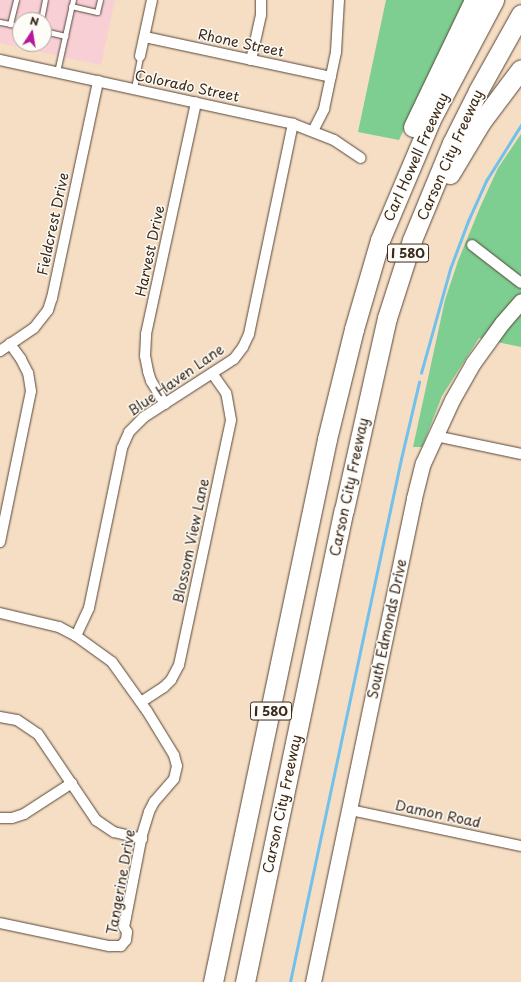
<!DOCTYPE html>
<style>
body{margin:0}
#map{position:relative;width:521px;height:982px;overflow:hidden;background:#f5dec4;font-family:"Playpen Sans",sans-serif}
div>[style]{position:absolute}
.built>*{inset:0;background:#f7cfd5}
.green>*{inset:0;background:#7dce90}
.stream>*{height:2.5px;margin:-1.25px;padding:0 1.25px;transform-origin:1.25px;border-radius:1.25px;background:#71c1ec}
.roads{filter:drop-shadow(0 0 1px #574537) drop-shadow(0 0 1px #574537)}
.lane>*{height:5px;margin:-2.5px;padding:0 2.5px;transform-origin:2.5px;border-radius:2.5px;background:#fff}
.street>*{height:10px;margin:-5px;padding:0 5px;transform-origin:5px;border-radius:5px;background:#fff}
.secondary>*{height:15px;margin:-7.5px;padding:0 7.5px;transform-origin:7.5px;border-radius:7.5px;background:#fff}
.highway>*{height:19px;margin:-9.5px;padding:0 9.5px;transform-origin:9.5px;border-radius:9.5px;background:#fff}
span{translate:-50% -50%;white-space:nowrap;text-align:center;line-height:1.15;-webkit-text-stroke:3px #fdfcf7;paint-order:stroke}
.shield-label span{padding:1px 3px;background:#fdfcf7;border:1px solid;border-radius:3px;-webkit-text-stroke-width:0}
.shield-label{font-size:13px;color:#3b2a1e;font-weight:700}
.street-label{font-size:14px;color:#3b2a1e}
.north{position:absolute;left:12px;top:12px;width:40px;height:40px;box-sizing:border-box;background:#fdfcf7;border:1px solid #afa8a0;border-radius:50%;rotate:12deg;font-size:11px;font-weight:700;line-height:16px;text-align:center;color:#3b2a1e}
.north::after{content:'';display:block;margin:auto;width:14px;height:18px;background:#b5179e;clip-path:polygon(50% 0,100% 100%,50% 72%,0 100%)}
</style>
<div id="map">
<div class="built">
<i style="clip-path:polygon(evenodd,0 0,115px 0,101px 65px,0 43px,0 0,20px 20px,44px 20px,44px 44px,20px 44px,20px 20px)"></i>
</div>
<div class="green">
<i style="clip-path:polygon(386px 0,465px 0,399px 140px,358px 132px)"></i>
<i style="clip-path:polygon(521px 134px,521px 347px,479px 338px,442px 396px,422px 447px,413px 447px,445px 300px,458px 261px,481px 205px,498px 168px)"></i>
</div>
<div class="stream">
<i style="left:421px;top:373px;width:108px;rotate:-74.4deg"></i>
<i style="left:450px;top:269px;width:51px;rotate:-69.4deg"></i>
<i style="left:468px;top:221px;width:44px;rotate:-65.8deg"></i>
<i style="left:486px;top:181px;width:66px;rotate:-58deg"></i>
<i style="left:290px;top:982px;width:535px;rotate:-78.02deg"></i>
<i style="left:401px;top:459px;width:79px;rotate:-76.8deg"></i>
</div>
<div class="roads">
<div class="lane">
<i style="left:16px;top:0;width:25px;rotate:104deg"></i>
<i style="left:10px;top:24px;width:10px;rotate:11deg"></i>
<i style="left:71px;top:6px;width:27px;rotate:13deg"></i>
<i style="left:97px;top:12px;width:12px;rotate:-76deg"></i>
<i style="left:41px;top:20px;width:20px;rotate:-79deg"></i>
<i style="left:0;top:22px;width:10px;rotate:11deg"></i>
<i style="left:44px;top:31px;width:22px;rotate:13deg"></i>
<i style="left:57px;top:72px;width:74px;rotate:-77.5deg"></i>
<i style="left:134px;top:88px;width:33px;rotate:-79deg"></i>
</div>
<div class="street">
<i style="left:145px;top:37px;width:190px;rotate:12.1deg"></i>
<i style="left:140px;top:56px;width:57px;rotate:-77.9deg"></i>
<i style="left:0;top:60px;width:300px;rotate:12.3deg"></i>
<i style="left:293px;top:124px;width:44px;rotate:21.3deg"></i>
<i style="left:334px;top:140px;width:32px;rotate:34deg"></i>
<i style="left:251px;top:60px;width:46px;rotate:-77.5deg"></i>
<i style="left:261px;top:15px;width:15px;rotate:-90deg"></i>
<i style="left:313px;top:131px;width:25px;rotate:-63deg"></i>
<i style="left:324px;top:109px;width:58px;rotate:-78.1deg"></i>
<i style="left:336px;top:52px;width:52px;rotate:-86.7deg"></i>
<i style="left:472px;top:245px;width:62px;rotate:37.8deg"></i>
<i style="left:0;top:351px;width:41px;rotate:-34.1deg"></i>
<i style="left:34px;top:328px;width:23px;rotate:-52deg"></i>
<i style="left:48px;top:310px;width:13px;rotate:-72deg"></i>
<i style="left:52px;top:298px;width:222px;rotate:-78deg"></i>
<i style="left:165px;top:404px;width:27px;rotate:-121deg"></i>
<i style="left:151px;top:381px;width:10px;rotate:-107deg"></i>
<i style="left:148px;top:371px;width:15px;rotate:-101deg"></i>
<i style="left:145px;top:356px;width:22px;rotate:-87deg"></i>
<i style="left:146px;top:334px;width:237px;rotate:-77.8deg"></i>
<i style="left:435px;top:436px;width:88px;rotate:11.8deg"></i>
<i style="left:0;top:542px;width:154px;rotate:-78.4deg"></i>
<i style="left:31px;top:391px;width:18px;rotate:-99deg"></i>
<i style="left:28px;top:373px;width:16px;rotate:-117deg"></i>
<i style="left:21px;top:359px;width:19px;rotate:-126deg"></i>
<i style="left:0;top:613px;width:61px;rotate:13.3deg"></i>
<i style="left:59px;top:627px;width:19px;rotate:28deg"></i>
<i style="left:76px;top:636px;width:44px;rotate:35.8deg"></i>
<i style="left:112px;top:662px;width:60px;rotate:54.5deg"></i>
<i style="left:147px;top:711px;width:52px;rotate:58.5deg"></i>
<i style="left:174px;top:755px;width:11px;rotate:75deg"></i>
<i style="left:177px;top:766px;width:13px;rotate:103deg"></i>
<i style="left:174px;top:779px;width:30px;rotate:131deg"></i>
<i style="left:154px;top:802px;width:11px;rotate:117deg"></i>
<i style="left:149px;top:812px;width:24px;rotate:107deg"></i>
<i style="left:142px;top:835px;width:84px;rotate:101deg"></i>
<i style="left:126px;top:917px;width:10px;rotate:101deg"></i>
<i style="left:124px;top:927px;width:6px;rotate:59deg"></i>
<i style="left:127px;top:932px;width:8px;rotate:97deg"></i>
<i style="left:126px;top:940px;width:8px;rotate:130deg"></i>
<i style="left:121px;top:946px;width:12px;rotate:180deg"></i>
<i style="left:109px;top:946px;width:111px;rotate:-168.1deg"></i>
<i style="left:76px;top:636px;width:31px;rotate:-65deg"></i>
<i style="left:89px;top:608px;width:163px;rotate:-78.3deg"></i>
<i style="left:122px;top:448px;width:17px;rotate:-66deg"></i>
<i style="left:129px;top:432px;width:21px;rotate:-45deg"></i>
<i style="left:144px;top:417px;width:107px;rotate:-32.8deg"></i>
<i style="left:234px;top:359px;width:15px;rotate:-53deg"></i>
<i style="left:243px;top:347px;width:14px;rotate:-65deg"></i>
<i style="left:249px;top:334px;width:215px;rotate:-78.2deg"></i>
<i style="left:141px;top:702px;width:27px;rotate:-33deg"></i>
<i style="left:164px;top:687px;width:10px;rotate:-45deg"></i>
<i style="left:171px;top:680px;width:17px;rotate:-62deg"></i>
<i style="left:179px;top:665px;width:250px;rotate:-78deg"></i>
<i style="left:231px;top:420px;width:27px;rotate:-100deg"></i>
<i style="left:226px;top:393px;width:24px;rotate:-125deg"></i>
<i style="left:0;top:717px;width:17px;rotate:10deg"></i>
<i style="left:17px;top:720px;width:25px;rotate:34deg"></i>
<i style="left:38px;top:734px;width:104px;rotate:56deg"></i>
<i style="left:96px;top:820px;width:22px;rotate:34deg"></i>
<i style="left:114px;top:832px;width:29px;rotate:14deg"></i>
<i style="left:350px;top:810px;width:175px;rotate:11.9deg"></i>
<i style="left:0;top:818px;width:12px"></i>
<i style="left:12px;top:818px;width:13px;rotate:-18deg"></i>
<i style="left:24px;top:814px;width:57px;rotate:-32.9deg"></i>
</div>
<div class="secondary">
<i style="left:313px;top:982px;width:494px;rotate:-78.2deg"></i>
<i style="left:414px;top:498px;width:36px;rotate:-76deg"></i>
<i style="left:423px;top:463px;width:69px;rotate:-65.3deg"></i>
<i style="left:452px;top:400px;width:43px;rotate:-60.4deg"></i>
<i style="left:473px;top:363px;width:49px;rotate:-54.1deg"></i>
<i style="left:502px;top:323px;width:29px;rotate:-49deg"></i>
</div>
<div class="highway">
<i style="left:413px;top:127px;width:141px;rotate:-64.3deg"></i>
<i style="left:450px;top:174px;width:61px;rotate:-59.2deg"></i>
<i style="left:481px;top:122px;width:66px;rotate:-53deg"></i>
<i style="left:213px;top:982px;width:555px;rotate:-78.14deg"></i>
<i style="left:327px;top:439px;width:113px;rotate:-76.2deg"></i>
<i style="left:354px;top:329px;width:93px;rotate:-73.7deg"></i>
<i style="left:380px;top:240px;width:131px;rotate:-67.1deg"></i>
<i style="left:431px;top:119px;width:135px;rotate:-62.1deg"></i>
<i style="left:245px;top:982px;width:482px;rotate:-78.2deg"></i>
<i style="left:344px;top:510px;width:197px;rotate:-77.4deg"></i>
<i style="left:387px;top:318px;width:82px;rotate:-72.2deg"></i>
<i style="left:412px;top:240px;width:105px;rotate:-67.6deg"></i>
<i style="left:452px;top:143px;width:58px;rotate:-63.4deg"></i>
<i style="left:478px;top:91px;width:88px;rotate:-60.8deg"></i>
</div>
</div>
<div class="shield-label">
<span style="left:408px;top:253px">I 580</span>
<span style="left:271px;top:711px">I 580</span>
</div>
<div class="street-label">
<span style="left:241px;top:43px;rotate:12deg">Rhone Street</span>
<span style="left:187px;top:86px;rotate:12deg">Colorado Street</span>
<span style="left:450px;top:155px;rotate:-66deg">Carson City Freeway</span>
<span style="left:416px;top:157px;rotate:-66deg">Carl Howell Freeway</span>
<span style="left:53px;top:224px;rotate:-78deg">Fieldcrest Drive</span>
<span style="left:150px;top:251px;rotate:-78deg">Harvest Drive</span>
<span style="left:176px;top:380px;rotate:-35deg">Blue Haven Lane</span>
<span style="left:349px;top:487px;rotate:-78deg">Carson City Freeway</span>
<span style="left:191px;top:541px;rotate:-78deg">Blossom View Lane</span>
<span style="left:387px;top:629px;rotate:-78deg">South Edmonds Drive</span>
<span style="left:282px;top:804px;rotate:-78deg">Carson City Freeway</span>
<span style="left:438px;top:814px;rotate:12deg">Damon Road</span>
<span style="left:121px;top:882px;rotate:-80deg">Tangerine Drive</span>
</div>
<div class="north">N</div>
</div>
